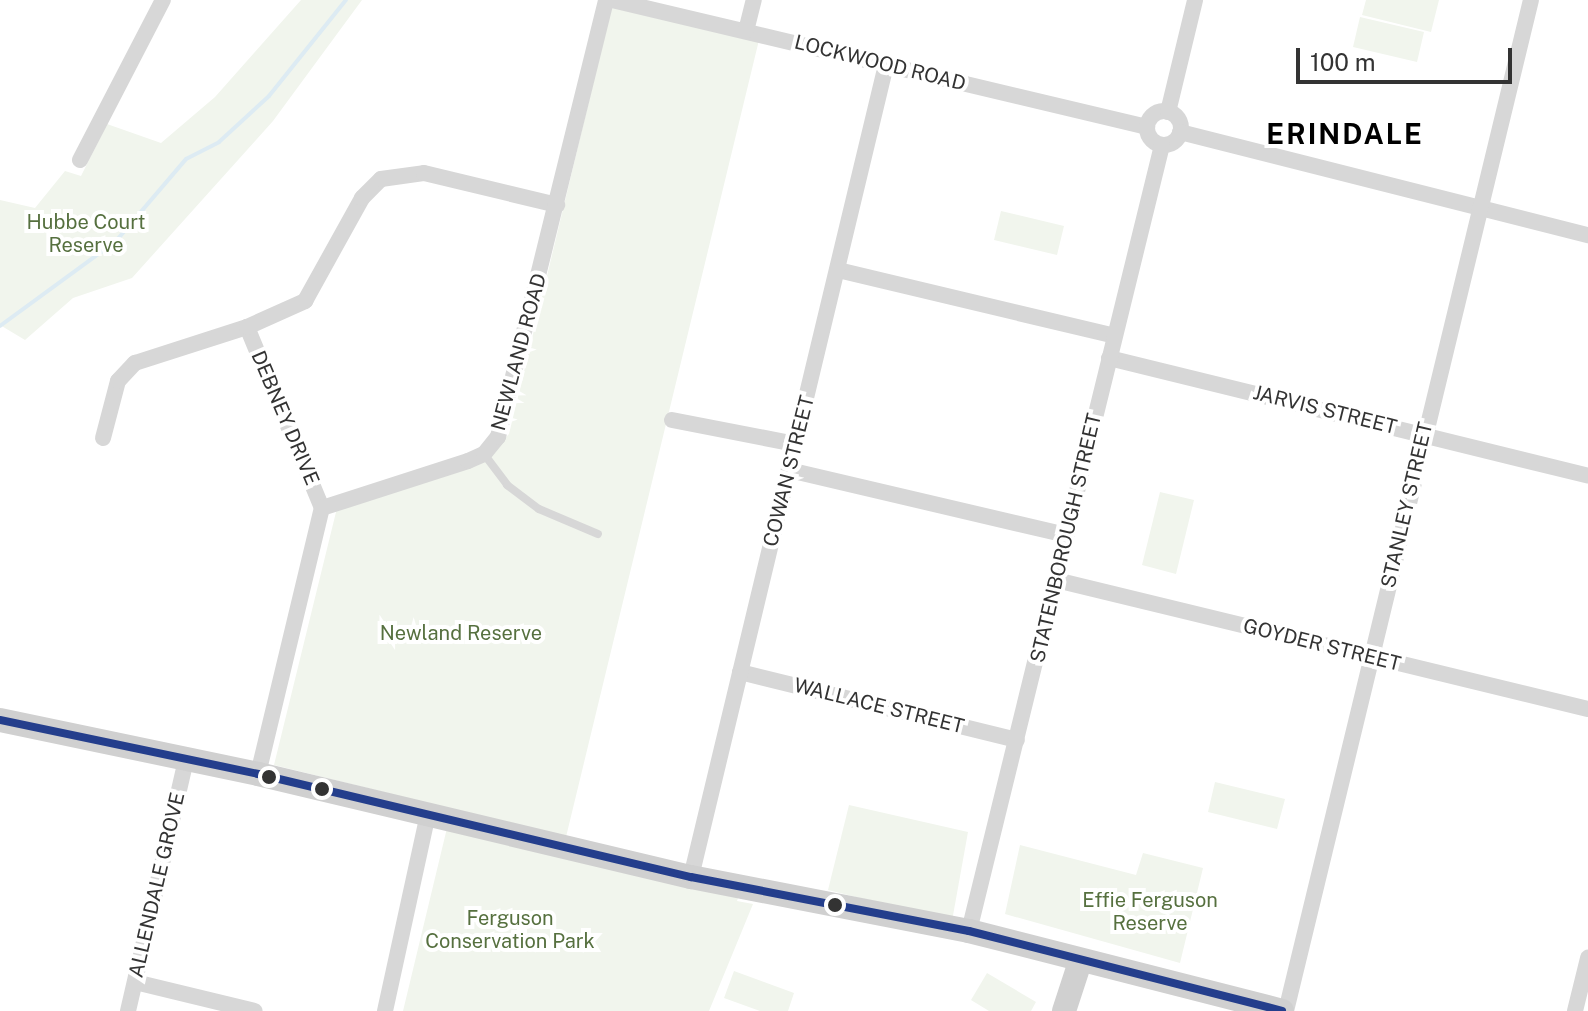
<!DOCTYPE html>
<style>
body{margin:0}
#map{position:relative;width:1588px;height:1011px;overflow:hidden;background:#fff;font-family:"Public Sans",sans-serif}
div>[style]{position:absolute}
.green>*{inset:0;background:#f1f5ed}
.stream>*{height:4px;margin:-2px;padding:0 2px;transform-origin:2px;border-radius:2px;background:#ddebf3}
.lane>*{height:8px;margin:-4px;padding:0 4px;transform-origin:4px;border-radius:4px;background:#d7d7d7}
.street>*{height:16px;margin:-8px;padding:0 8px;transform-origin:8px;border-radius:8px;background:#d7d7d7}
.street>.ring{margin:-8px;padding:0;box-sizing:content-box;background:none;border:16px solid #d7d7d7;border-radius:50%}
.secondary>*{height:24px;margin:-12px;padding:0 12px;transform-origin:12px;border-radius:12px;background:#d0d0d0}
.bus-1>*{height:8px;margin:-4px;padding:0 4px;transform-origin:4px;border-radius:4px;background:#243e8c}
.dots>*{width:22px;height:22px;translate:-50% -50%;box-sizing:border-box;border:4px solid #fff;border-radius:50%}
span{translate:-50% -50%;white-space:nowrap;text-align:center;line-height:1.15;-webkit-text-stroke:8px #fff;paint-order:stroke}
.street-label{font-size:20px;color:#333}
.park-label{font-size:20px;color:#56703f}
.district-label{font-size:28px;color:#000;font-weight:700;letter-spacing:2px}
.scale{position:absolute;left:1296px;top:48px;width:216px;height:36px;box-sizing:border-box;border:4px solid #333;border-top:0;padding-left:10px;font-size:24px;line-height:28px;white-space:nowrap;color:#333;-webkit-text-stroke:6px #fff;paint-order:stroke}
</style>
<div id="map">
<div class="green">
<i style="clip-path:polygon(301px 0,362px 0,273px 121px,132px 278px,73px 298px,25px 340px,0 325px,0 200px,35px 208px,65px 171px,81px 176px,107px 124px,161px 143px,215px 97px)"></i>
<i style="clip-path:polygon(1366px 0,1439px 0,1431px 32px,1362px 15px)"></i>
<i style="clip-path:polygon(612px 5px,759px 40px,566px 837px,274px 765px,337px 508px,478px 465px,509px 434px)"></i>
<i style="clip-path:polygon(1360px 17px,1424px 32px,1417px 62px,1353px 47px)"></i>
<i style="clip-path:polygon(1001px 211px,1064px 226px,1057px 255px,994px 240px)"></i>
<i style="clip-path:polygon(1160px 492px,1194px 500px,1176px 574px,1142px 565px)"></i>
<i style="clip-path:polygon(1215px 782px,1285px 799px,1277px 829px,1208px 812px)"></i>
<i style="clip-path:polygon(849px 805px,968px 832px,952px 921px,828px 890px)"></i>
<i style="clip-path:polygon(447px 828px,740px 892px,737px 901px,753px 904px,709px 1011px,403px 1011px)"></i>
<i style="clip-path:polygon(1020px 845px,1136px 875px,1143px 853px,1203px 868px,1180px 963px,1005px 914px)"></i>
<i style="clip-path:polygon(734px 971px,794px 993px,788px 1011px,760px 1011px,724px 998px)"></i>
<i style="clip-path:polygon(987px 973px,1036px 1002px,1031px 1011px,989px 1011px,971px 1000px)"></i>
</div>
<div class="stream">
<i style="left:0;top:326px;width:144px;rotate:-36.2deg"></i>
<i style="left:116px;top:241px;width:108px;rotate:-49.5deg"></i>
<i style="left:186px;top:159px;width:37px;rotate:-27deg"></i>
<i style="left:219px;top:142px;width:68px;rotate:-42.6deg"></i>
<i style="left:269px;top:96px;width:123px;rotate:-51.3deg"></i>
</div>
<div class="lane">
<i style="left:484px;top:454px;width:39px;rotate:53deg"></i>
<i style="left:507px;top:485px;width:40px;rotate:37deg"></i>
<i style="left:539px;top:509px;width:64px;rotate:23deg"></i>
</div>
<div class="street">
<i style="left:612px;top:0;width:550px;rotate:13.35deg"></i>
<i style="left:746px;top:31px;width:32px;rotate:-76deg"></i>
<i class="ring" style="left:1147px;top:111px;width:18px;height:18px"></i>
<i style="left:1168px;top:112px;width:115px;rotate:-76.4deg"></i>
<i style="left:1180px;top:132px;width:421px;rotate:14.2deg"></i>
<i style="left:80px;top:160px;width:180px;rotate:-62.6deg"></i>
<i style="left:838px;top:270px;width:284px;rotate:13.4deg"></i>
<i style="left:247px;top:327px;width:196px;rotate:67.5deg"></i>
<i style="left:1109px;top:358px;width:493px;rotate:13.8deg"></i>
<i style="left:672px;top:420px;width:125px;rotate:11deg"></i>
<i style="left:103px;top:438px;width:59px;rotate:-75.3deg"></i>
<i style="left:118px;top:381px;width:25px;rotate:-47deg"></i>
<i style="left:135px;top:363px;width:118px;rotate:-17.8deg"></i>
<i style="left:247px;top:327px;width:64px;rotate:-24.1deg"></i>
<i style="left:305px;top:301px;width:118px;rotate:-61deg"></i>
<i style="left:362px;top:198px;width:27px;rotate:-45deg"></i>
<i style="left:381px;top:179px;width:43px;rotate:-7.9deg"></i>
<i style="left:424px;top:173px;width:137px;rotate:13.5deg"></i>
<i style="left:789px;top:470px;width:285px;rotate:13.2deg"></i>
<i style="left:1056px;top:580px;width:547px;rotate:13.63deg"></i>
<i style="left:740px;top:672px;width:285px;rotate:13.8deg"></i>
<i style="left:258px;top:774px;width:274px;rotate:-76.5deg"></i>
<i style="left:322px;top:508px;width:153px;rotate:-17.8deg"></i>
<i style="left:468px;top:461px;width:17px;rotate:-24deg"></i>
<i style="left:484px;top:454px;width:22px;rotate:-51deg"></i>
<i style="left:498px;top:437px;width:450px;rotate:-76.1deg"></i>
<i style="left:691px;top:877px;width:835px;rotate:-76.5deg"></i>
<i style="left:969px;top:931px;width:809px;rotate:-76.2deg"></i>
<i style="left:135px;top:982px;width:123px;rotate:13.6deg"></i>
<i style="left:128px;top:1011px;width:259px;rotate:-77deg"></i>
<i style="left:385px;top:1011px;width:202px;rotate:-77.7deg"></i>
<i style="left:1286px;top:1011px;width:1040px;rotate:-76.38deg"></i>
<i style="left:1575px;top:1011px;width:55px;rotate:-76.2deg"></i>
</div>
<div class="secondary">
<i style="left:0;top:720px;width:264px;rotate:11.8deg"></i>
<i style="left:258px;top:774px;width:445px;rotate:13.4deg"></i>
<i style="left:691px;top:877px;width:283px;rotate:11deg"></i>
<i style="left:969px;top:931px;width:323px;rotate:14.3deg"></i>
<i style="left:1064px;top:1011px;width:52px;rotate:-71.9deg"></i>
</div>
<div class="bus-1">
<i style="left:0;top:720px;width:264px;rotate:11.8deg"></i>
<i style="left:258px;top:774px;width:445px;rotate:13.4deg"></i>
<i style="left:691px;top:877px;width:283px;rotate:11deg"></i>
<i style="left:969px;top:931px;width:323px;rotate:14.3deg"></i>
</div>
<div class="dots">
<i style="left:269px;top:777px;background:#333"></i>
<i style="left:322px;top:789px;background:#333"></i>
<i style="left:835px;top:905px;background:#333"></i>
</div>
<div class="street-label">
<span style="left:880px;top:63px;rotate:14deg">LOCKWOOD ROAD</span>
<span style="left:519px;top:352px;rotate:-75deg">NEWLAND ROAD</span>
<span style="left:1325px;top:410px;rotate:14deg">JARVIS STREET</span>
<span style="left:285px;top:418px;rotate:67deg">DEBNEY DRIVE</span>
<span style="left:789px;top:471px;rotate:-76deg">COWAN STREET</span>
<span style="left:1407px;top:505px;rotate:-77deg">STANLEY STREET</span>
<span style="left:1066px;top:538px;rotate:-77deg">STATENBOROUGH STREET</span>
<span style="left:1322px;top:645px;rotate:14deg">GOYDER STREET</span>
<span style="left:879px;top:706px;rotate:14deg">WALLACE STREET</span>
<span style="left:157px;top:885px;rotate:-77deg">ALLENDALE GROVE</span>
</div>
<div class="park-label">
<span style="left:86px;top:234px">Hubbe Court<br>Reserve</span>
<span style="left:461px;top:633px">Newland Reserve</span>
<span style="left:1150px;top:912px">Effie Ferguson<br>Reserve</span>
<span style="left:510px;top:930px">Ferguson<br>Conservation Park</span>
</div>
<div class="district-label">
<span style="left:1345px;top:134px">ERINDALE</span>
</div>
<div class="scale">100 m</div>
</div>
